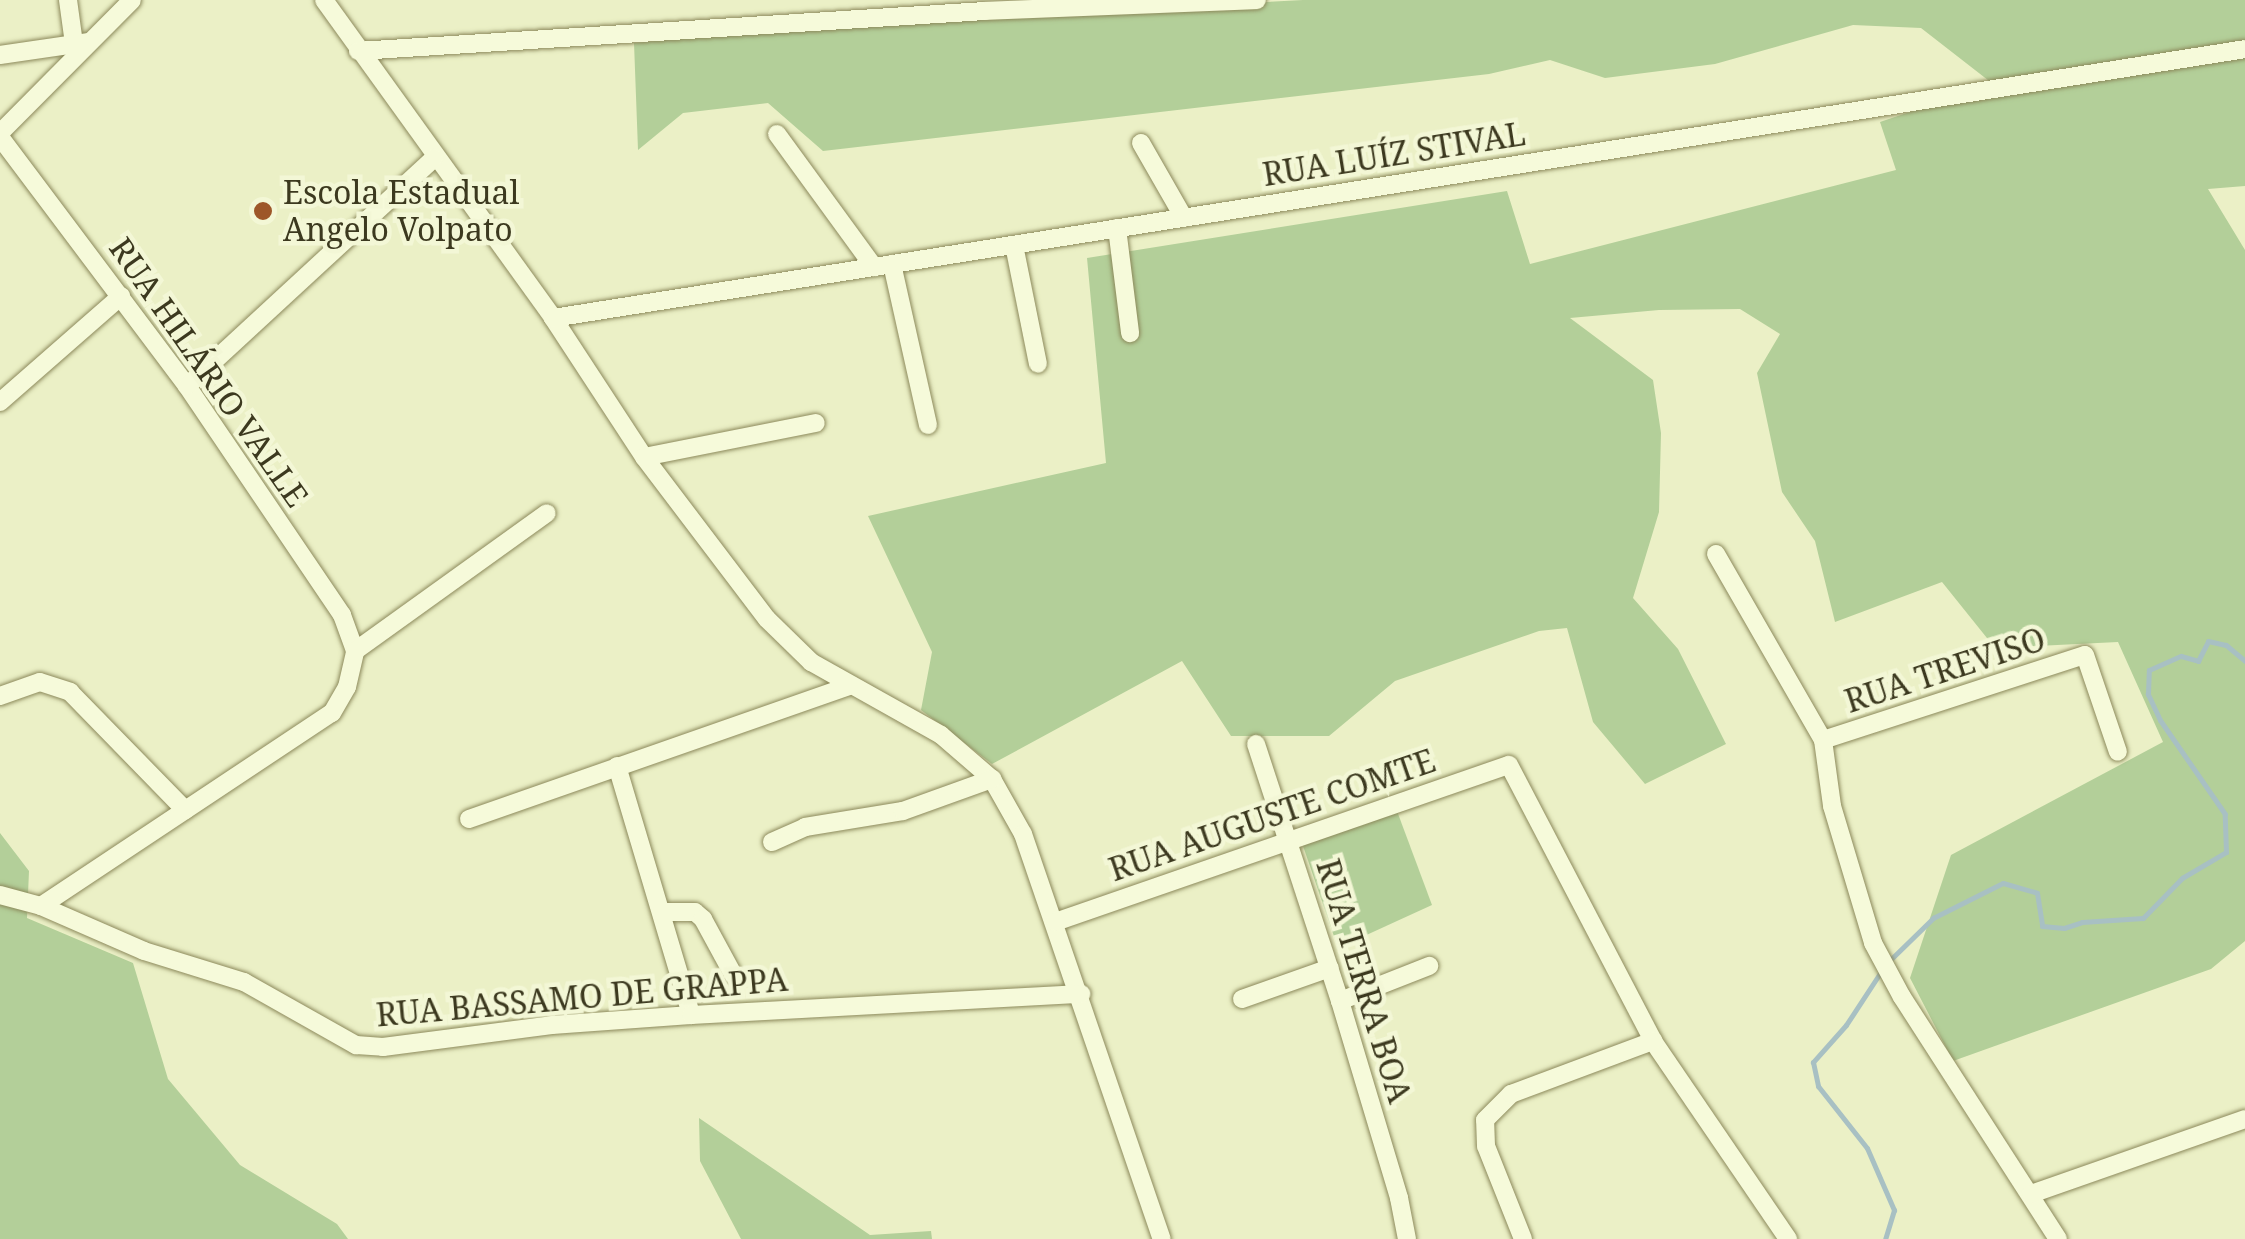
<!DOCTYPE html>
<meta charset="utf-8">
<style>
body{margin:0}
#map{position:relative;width:2245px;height:1239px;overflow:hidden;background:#ebf0c6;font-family:"Noto Serif",serif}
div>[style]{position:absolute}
.green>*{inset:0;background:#b3cf99}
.stream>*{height:5px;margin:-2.5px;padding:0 2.5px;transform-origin:2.5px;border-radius:2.5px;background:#a8c0c3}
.roads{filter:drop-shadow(0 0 2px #8c895b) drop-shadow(0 0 2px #8c895b)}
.minor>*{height:18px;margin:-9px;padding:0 9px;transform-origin:9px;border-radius:9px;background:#f6fada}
.dots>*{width:28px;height:28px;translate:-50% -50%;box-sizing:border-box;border:5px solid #f3f7d6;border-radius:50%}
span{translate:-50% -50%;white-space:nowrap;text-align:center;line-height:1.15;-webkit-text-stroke:9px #f3f7d6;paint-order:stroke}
.street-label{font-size:32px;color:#3c391f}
.poi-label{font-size:32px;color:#3c391f}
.left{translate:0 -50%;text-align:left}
</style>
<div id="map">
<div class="green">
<i style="clip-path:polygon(1303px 0,2245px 0,2245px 186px,2208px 189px,2245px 250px,2245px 941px,2211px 969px,1953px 1061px,1910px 978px,1951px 855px,2163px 742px,2118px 642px,1995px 648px,1942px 582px,1835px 622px,1815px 541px,1782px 492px,1757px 373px,1780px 334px,1740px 309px,1659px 310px,1570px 318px,1653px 380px,1661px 433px,1659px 512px,1633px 598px,1678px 649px,1726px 744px,1645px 784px,1593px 722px,1567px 628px,1539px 631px,1395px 681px,1329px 736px,1231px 736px,1182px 661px,992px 764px,921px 710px,932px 652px,868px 516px,1106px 463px,1087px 258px,1507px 191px,1530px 264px,1896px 170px,1880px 122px,1993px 84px,1921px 28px,1853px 25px,1715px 64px,1605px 78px,1550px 60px,1489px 74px,823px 151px,768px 103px,683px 113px,638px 150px,634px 43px,799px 27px)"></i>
<i style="clip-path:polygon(1397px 811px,1432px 905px,1338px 948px,1302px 843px)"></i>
<i style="clip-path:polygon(0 833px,29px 871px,27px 918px,133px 963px,168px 1079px,240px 1165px,337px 1224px,348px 1239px,0 1239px)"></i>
<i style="clip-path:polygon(699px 1118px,870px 1235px,931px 1231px,932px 1239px,741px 1239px,700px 1161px)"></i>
</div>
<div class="stream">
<i style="left:1889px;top:961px;width:62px;rotate:-44.3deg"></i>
<i style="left:1933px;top:918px;width:78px;rotate:-26.6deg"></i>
<i style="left:2003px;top:883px;width:35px;rotate:16deg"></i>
<i style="left:2037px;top:893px;width:33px;rotate:81deg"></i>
<i style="left:2042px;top:926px;width:22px;rotate:5deg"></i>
<i style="left:2064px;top:928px;width:19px;rotate:-18deg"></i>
<i style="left:2082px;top:922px;width:61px;rotate:-3.8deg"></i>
<i style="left:2143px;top:918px;width:56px;rotate:-45.7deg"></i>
<i style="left:2182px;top:878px;width:51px;rotate:-30.6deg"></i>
<i style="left:2226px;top:852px;width:38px;rotate:-92deg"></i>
<i style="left:2225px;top:814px;width:114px;rotate:-124.7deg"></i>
<i style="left:2160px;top:720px;width:29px;rotate:-115deg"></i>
<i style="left:2148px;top:694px;width:24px;rotate:-88deg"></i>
<i style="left:2149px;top:670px;width:35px;rotate:-24deg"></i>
<i style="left:2181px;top:656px;width:18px;rotate:16deg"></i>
<i style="left:2198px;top:661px;width:22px;rotate:-63deg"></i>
<i style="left:2208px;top:641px;width:18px;rotate:13deg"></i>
<i style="left:2226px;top:645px;width:25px;rotate:40deg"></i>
<i style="left:1882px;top:970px;width:66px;rotate:123.2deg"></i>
<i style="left:1846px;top:1025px;width:50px;rotate:131.7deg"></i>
<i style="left:1813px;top:1062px;width:25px;rotate:78deg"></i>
<i style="left:1818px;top:1086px;width:79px;rotate:51.7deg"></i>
<i style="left:1867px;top:1148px;width:68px;rotate:66.5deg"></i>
<i style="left:1894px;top:1210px;width:30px;rotate:107deg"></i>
</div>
<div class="roads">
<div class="minor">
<i style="left:68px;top:0;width:44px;rotate:82.2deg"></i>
<i style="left:324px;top:0;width:392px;rotate:54.2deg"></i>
<i style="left:553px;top:318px;width:166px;rotate:56.8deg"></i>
<i style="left:644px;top:457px;width:203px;rotate:52.8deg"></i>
<i style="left:767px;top:619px;width:62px;rotate:44.3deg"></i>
<i style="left:811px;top:662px;width:149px;rotate:29.3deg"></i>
<i style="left:941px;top:735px;width:67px;rotate:40.8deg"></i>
<i style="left:992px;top:779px;width:63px;rotate:60.6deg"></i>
<i style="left:1023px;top:834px;width:428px;rotate:71.1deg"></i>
<i style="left:358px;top:51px;width:628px;rotate:-3.65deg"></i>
<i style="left:985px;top:11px;width:272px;rotate:-2.3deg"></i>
<i style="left:0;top:55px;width:90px;rotate:-8.3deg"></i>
<i style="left:0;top:133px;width:187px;rotate:-45.2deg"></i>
<i style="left:777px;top:134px;width:165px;rotate:53.9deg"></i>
<i style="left:0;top:137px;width:311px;rotate:53.1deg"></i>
<i style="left:187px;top:386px;width:277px;rotate:55.9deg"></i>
<i style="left:342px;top:615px;width:38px;rotate:70deg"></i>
<i style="left:1141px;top:143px;width:86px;rotate:60.2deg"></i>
<i style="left:1117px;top:228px;width:106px;rotate:82.9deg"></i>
<i style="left:1014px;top:245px;width:121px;rotate:78.6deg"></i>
<i style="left:892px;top:264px;width:165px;rotate:77.4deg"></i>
<i style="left:553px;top:318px;width:1713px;rotate:-9.03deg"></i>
<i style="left:187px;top:386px;width:336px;rotate:-42.7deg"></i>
<i style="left:0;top:402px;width:161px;rotate:-41.2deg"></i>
<i style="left:644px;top:457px;width:175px;rotate:-11.2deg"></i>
<i style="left:1716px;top:554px;width:215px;rotate:60.1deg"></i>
<i style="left:1823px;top:740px;width:67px;rotate:82.2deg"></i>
<i style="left:1832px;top:806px;width:143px;rotate:73.3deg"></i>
<i style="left:1873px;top:943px;width:61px;rotate:61.8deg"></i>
<i style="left:1902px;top:997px;width:288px;rotate:57.2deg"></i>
<i style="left:355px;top:651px;width:236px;rotate:-35.7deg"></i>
<i style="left:0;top:696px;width:42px;rotate:-19.3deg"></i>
<i style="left:40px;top:682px;width:32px;rotate:18deg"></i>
<i style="left:70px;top:692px;width:165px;rotate:45.7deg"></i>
<i style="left:1823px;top:740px;width:275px;rotate:-18deg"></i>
<i style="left:2085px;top:655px;width:102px;rotate:71.2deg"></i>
<i style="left:1256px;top:744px;width:270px;rotate:71.9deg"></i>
<i style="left:1340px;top:1001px;width:206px;rotate:73.3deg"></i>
<i style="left:1399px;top:1198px;width:42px;rotate:79deg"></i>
<i style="left:617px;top:766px;width:260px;rotate:73.4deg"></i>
<i style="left:469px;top:819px;width:402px;rotate:-19.3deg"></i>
<i style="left:772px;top:842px;width:36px;rotate:-24deg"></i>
<i style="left:805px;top:827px;width:99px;rotate:-9.3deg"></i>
<i style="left:903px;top:811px;width:95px;rotate:-19.8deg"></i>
<i style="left:0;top:895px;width:42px;rotate:15deg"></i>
<i style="left:41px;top:906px;width:112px;rotate:23.6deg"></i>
<i style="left:144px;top:951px;width:105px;rotate:17.2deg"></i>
<i style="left:244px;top:982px;width:129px;rotate:29.4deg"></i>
<i style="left:356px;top:1045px;width:27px;rotate:4deg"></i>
<i style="left:383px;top:1047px;width:170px;rotate:-7.4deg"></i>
<i style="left:552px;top:1025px;width:139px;rotate:-4.1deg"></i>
<i style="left:691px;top:1015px;width:391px;rotate:-3.1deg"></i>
<i style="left:41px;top:906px;width:349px;rotate:-33.6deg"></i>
<i style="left:332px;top:713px;width:30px;rotate:-60deg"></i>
<i style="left:347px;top:687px;width:37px;rotate:-77deg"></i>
<i style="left:662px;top:912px;width:33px"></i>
<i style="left:695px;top:912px;width:11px;rotate:41deg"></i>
<i style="left:703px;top:919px;width:65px;rotate:61.5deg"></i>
<i style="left:1055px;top:922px;width:480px;rotate:-19.1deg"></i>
<i style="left:1509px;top:765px;width:311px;rotate:62.4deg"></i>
<i style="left:1653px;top:1041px;width:240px;rotate:55.7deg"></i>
<i style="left:1242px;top:999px;width:93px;rotate:-19.4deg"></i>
<i style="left:1340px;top:1001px;width:96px;rotate:-21.5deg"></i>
<i style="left:2031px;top:1194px;width:227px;rotate:-19.3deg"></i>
<i style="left:1523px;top:1239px;width:100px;rotate:-111.7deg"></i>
<i style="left:1486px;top:1146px;width:26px;rotate:-92deg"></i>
<i style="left:1485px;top:1120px;width:37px;rotate:-45deg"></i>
<i style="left:1511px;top:1094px;width:152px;rotate:-20.5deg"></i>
</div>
</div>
<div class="dots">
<i style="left:263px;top:211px;background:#9d5729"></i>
</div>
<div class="street-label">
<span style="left:1394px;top:154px;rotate:-9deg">RUA LUÍZ STIVAL</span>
<span style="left:209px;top:372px;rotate:55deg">RUA HILÁRIO VALLE</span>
<span style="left:1945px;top:670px;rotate:-18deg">RUA TREVISO</span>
<span style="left:1272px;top:815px;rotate:-19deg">RUA AUGUSTE COMTE</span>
<span style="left:1364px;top:981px;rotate:73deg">RUA TERRA BOA</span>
<span style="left:582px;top:997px;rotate:-5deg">RUA BASSAMO DE GRAPPA</span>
</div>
<div class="poi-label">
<span class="left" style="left:283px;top:211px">Escola Estadual<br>Angelo Volpato</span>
</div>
</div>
